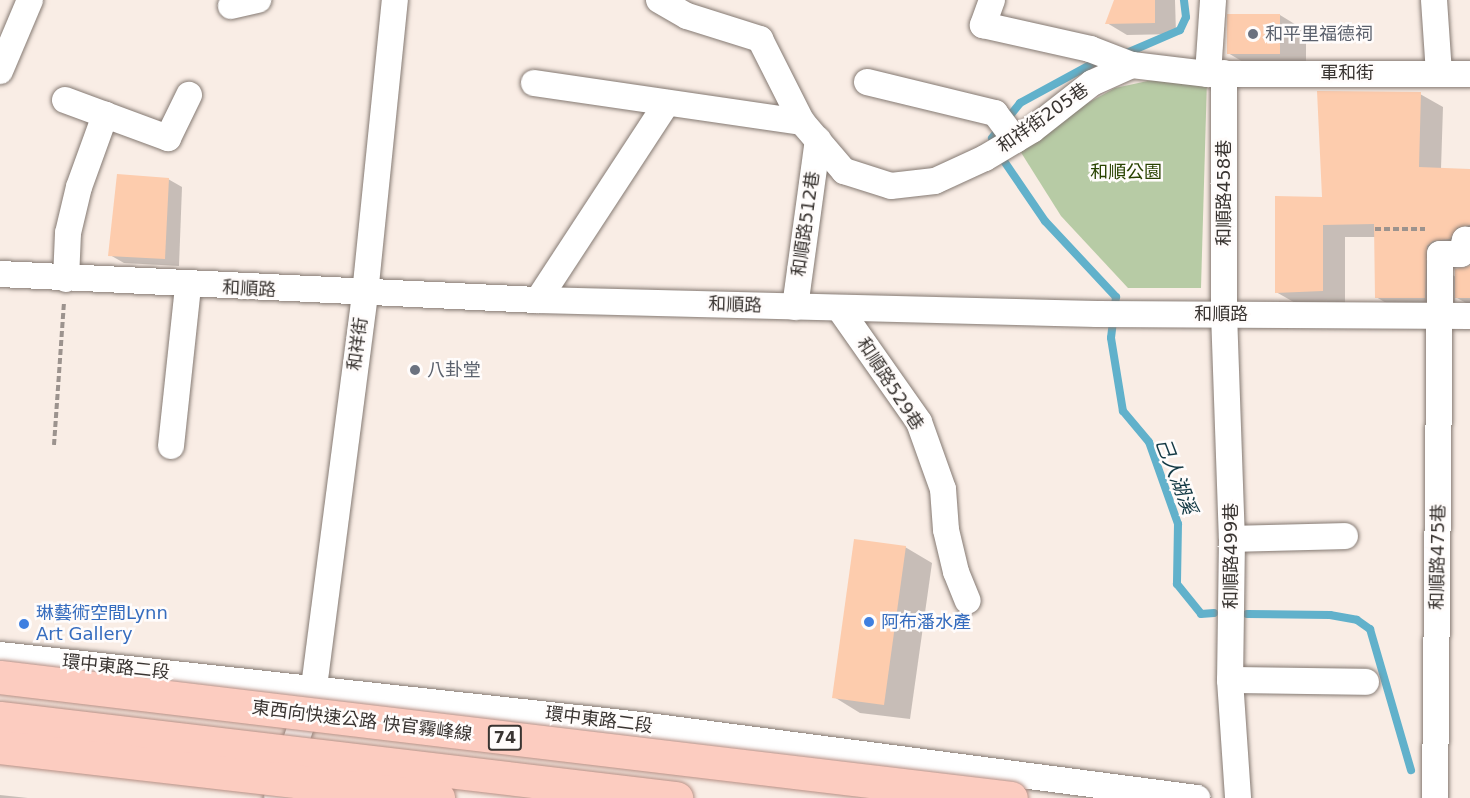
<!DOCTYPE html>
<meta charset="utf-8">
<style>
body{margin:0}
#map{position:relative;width:1470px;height:798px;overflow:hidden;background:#f9ede5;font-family:"DejaVu Sans","Noto Sans TC",sans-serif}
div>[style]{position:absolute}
.green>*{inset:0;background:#b7cba5}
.shadow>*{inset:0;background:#0003}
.stream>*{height:8px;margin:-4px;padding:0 4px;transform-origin:4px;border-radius:4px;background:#61b1cb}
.building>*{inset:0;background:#fdccad}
.path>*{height:4px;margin-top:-2px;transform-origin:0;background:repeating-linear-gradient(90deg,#9c938e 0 6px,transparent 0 9px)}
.roads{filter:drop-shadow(0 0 2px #847972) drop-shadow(0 0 2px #847972)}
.minor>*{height:26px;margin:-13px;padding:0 13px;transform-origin:13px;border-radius:13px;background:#fff}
.bridges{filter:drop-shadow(0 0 2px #b78f84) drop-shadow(0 0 2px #b78f84)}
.trunk-bridge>*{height:33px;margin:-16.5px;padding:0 16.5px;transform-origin:16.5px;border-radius:16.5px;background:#fcccc0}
.dots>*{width:16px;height:16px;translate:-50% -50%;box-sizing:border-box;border:3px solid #fffcfb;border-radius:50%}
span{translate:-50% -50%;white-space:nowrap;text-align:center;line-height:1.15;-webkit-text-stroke:5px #fffcfb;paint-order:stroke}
.shield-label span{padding:2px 4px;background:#fffcfb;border:2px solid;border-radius:4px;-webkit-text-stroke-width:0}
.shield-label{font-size:16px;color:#393431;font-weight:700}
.worship-label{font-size:18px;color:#5b616d}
.left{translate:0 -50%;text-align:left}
.street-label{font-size:18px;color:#393431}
.park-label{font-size:18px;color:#294200}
.shop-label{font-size:18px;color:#366cbe}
.water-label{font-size:20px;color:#133944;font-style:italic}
</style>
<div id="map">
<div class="green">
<i style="clip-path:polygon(1157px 79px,1207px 79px,1201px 288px,1128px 288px,1061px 216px,1015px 143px,1115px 88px)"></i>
</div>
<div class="shadow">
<i style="clip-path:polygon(1116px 0,1175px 0,1176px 34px,1127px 35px,1107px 23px)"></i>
<i style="clip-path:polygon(1280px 15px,1306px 31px,1306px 69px,1255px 69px,1228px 53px)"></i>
<i style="clip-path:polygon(1420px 94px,1443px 107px,1441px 169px,1470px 170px,1470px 245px,1425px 259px,1456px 277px,1470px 268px,1470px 305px,1455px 297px,1455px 315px,1407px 315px,1376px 297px,1376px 237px,1345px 237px,1345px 303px,1299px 305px,1276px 292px,1323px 198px)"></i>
<i style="clip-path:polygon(168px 179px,182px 187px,179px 266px,124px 263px,110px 255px)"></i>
<i style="clip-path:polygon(905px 547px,932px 563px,910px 719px,860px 713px,834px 697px)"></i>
<i style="clip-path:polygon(0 795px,28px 798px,0 798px)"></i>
</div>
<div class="stream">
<i style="left:1122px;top:55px;width:63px;rotate:-23.3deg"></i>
<i style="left:1180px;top:30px;width:14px;rotate:-65deg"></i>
<i style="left:1186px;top:17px;width:17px;rotate:-97deg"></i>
<i style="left:992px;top:138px;width:45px;rotate:-51.3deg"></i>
<i style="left:1020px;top:103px;width:92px;rotate:-28.5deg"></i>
<i style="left:1004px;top:161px;width:73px;rotate:55.7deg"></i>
<i style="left:1045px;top:221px;width:104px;rotate:46.9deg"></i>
<i style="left:1116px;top:297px;width:41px;rotate:97deg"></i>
<i style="left:1111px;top:338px;width:74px;rotate:80.7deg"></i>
<i style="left:1123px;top:411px;width:40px;rotate:50deg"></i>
<i style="left:1149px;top:442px;width:87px;rotate:70.5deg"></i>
<i style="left:1178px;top:524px;width:60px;rotate:91deg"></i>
<i style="left:1177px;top:584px;width:38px;rotate:51deg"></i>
<i style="left:1201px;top:614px;width:13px;rotate:-4deg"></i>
<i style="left:1247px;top:614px;width:83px;rotate:0.7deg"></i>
<i style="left:1330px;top:615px;width:27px;rotate:10deg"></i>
<i style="left:1357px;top:620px;width:16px;rotate:35deg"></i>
<i style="left:1370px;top:629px;width:147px;rotate:73.8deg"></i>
</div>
<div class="building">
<i style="clip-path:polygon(1114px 0,1155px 0,1155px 23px,1105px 24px)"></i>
<i style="clip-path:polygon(1227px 14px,1280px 14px,1280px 54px,1227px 54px)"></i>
<i style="clip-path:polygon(1317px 91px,1421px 92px,1419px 167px,1470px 169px,1470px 225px,1457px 228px,1450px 239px,1433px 241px,1427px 246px,1425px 298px,1375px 298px,1374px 224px,1323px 225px,1323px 291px,1275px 293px,1275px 196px,1322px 197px)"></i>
<i style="clip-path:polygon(117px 174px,169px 178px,165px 259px,108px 256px)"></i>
<i style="clip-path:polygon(1470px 266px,1470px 298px,1455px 298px,1455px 269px)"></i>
<i style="clip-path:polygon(854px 539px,906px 546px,884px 705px,832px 698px)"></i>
</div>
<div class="path">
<i style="left:1375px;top:229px;width:50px"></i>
<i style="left:54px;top:445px;width:143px;rotate:-86deg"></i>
</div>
<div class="roads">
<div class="minor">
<i style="left:659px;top:0;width:32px;rotate:30deg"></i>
<i style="left:687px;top:16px;width:77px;rotate:17.5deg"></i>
<i style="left:760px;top:39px;width:93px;rotate:63.2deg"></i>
<i style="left:802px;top:122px;width:65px;rotate:49.4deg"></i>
<i style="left:844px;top:171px;width:49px;rotate:17.7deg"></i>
<i style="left:891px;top:186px;width:44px;rotate:-6.5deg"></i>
<i style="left:935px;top:181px;width:55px;rotate:-24.7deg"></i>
<i style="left:985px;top:158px;width:55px;rotate:-30.8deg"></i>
<i style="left:1032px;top:130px;width:76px;rotate:-38.1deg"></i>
<i style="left:1092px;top:83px;width:44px;rotate:-24.2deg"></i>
<i style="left:1132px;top:65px;width:77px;rotate:6.8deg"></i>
<i style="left:1208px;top:74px;width:262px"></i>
<i style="left:992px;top:0;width:27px;rotate:110deg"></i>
<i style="left:983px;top:25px;width:110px;rotate:12.6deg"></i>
<i style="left:1090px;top:49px;width:45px;rotate:20.9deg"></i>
<i style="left:1434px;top:0;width:73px;rotate:86.1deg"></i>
<i style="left:231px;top:6px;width:28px;rotate:-13deg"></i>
<i style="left:0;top:71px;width:77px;rotate:-67.1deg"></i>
<i style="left:1224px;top:73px;width:240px;rotate:90deg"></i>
<i style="left:1224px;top:313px;width:226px;rotate:88deg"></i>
<i style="left:1232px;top:539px;width:141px;rotate:90.8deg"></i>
<i style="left:1230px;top:680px;width:118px;rotate:86.1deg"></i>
<i style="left:1208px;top:74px;width:74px;rotate:-86.1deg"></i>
<i style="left:867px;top:82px;width:132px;rotate:13.6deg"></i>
<i style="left:995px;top:113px;width:34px;rotate:53deg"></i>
<i style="left:534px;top:83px;width:271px;rotate:8.3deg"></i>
<i style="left:65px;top:100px;width:110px;rotate:20.3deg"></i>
<i style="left:168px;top:138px;width:48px;rotate:-64deg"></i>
<i style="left:1440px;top:260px;width:6px;rotate:-90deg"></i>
<i style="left:1440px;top:254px;width:21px"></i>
<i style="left:1461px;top:254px;width:15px;rotate:-74deg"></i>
<i style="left:1465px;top:240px;width:5px"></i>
<i style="left:0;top:274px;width:539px;rotate:2.77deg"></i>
<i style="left:538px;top:300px;width:559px;rotate:1.43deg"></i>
<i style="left:1097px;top:314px;width:373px;rotate:0.3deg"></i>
<i style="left:66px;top:279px;width:46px;rotate:-87.5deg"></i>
<i style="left:68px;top:233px;width:47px;rotate:-76.6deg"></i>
<i style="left:79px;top:187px;width:77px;rotate:-70.1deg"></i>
<i style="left:538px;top:300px;width:235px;rotate:-56.8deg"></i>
<i style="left:795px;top:307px;width:169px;rotate:-82.2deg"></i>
<i style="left:839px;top:308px;width:139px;rotate:54.9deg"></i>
<i style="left:919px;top:422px;width:71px;rotate:70.3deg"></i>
<i style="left:943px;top:489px;width:41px;rotate:85.8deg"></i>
<i style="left:946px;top:530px;width:43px;rotate:76.6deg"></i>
<i style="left:956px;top:572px;width:31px;rotate:68deg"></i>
<i style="left:171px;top:446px;width:161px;rotate:-83.9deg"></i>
<i style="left:1232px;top:539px;width:113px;rotate:-1.5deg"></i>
<i style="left:0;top:655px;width:645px;rotate:6.23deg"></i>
<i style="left:641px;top:725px;width:561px;rotate:7.48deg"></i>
<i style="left:1230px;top:680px;width:136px;rotate:0.8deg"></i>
<i style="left:277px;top:798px;width:117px;rotate:-71.6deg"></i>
<i style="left:314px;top:687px;width:396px;rotate:-82.6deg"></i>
<i style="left:365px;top:294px;width:296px;rotate:-84.2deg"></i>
<i style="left:1435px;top:798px;width:534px;rotate:-89.46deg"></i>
</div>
</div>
<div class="bridges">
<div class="trunk-bridge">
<i style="left:0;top:677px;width:1018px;rotate:6.82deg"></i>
<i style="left:0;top:718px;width:681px;rotate:6.75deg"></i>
<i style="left:0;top:747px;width:441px;rotate:6.6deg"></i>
</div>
</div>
<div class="dots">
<i style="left:1253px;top:34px;background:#6b7280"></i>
<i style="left:415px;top:370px;background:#6b7280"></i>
<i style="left:869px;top:622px;background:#3f7fe0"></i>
<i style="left:24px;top:624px;background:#3f7fe0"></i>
</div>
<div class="shield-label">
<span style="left:505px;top:738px">74</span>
</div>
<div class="worship-label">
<span class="left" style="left:1265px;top:34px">和平里福德祠</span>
<span class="left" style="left:427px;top:370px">八卦堂</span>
</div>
<div class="street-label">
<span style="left:1347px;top:73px">軍和街</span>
<span style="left:1043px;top:118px;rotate:-35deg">和祥街205巷</span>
<span style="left:1224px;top:193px;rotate:-90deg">和順路458巷</span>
<span style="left:806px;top:224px;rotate:-82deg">和順路512巷</span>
<span style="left:249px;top:289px;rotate:3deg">和順路</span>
<span style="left:735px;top:305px;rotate:2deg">和順路</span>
<span style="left:1221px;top:314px">和順路</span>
<span style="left:358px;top:344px;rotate:-82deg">和祥街</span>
<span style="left:890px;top:384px;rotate:57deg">和順路529巷</span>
<span style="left:1231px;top:556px;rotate:-90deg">和順路499巷</span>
<span style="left:1438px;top:557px;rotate:-89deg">和順路475巷</span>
<span style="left:116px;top:667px;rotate:6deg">環中東路二段</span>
<span style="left:599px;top:720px;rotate:7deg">環中東路二段</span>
<span style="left:362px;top:721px;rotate:7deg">東西向快速公路 快官霧峰線</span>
</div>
<div class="park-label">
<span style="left:1126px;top:172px">和順公園</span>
</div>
<div class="shop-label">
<span class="left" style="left:36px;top:624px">琳藝術空間Lynn<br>Art Gallery</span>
<span class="left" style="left:881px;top:622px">阿布潘水產</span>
</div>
<div class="water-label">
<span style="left:1176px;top:476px;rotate:69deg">己人湖溪</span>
</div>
</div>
